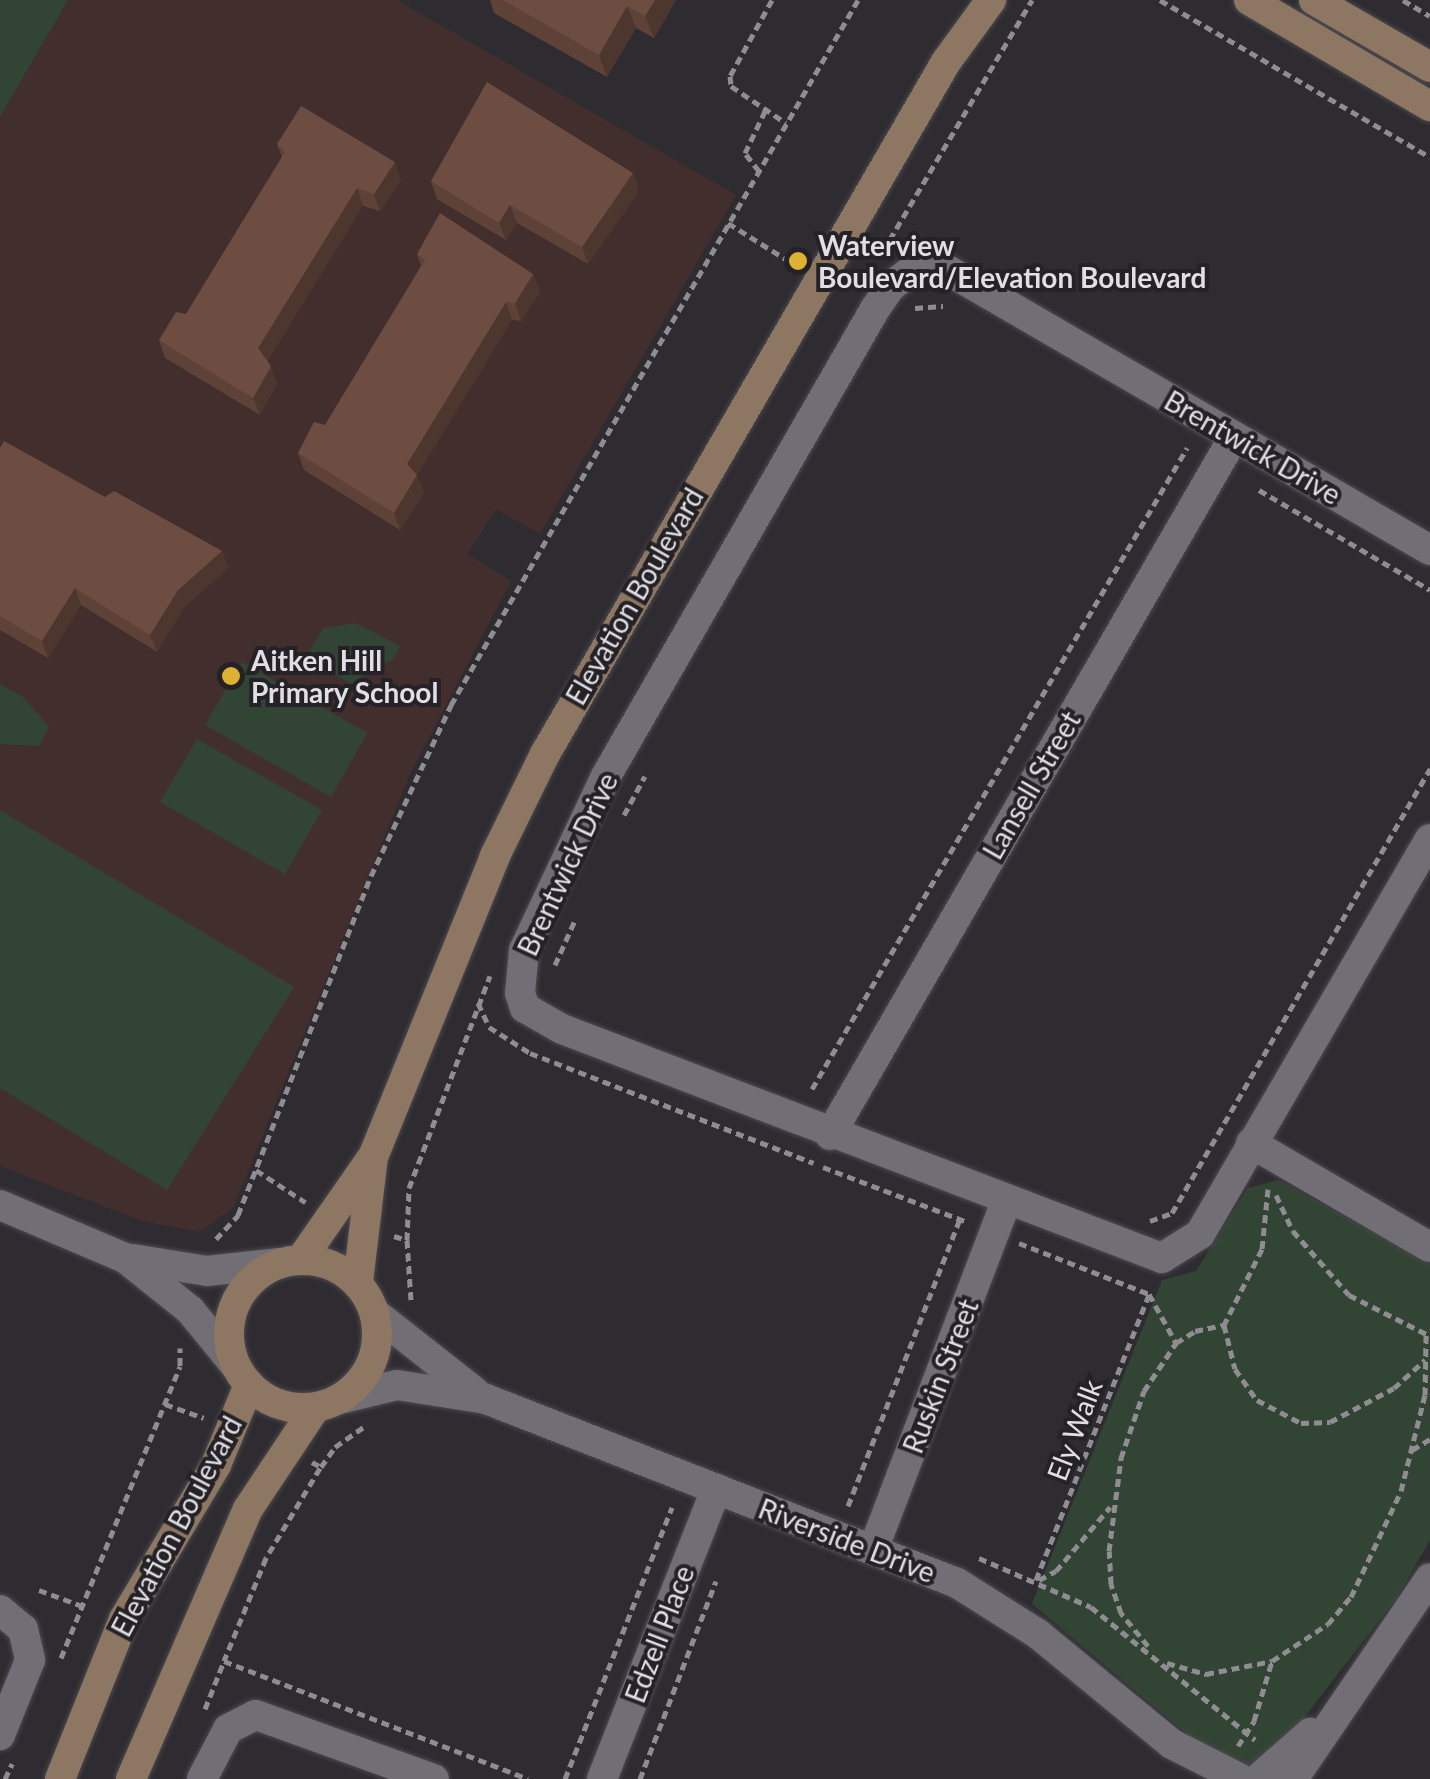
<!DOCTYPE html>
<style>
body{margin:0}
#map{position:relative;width:1430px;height:1779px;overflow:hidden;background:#2e2c31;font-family:Lato,sans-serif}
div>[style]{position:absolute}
.education>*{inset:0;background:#432e2e}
.green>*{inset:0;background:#324534}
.path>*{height:5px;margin-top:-2.5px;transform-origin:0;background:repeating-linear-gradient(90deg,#8f8d92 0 8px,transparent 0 13px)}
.roads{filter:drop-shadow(0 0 2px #4b494e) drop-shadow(0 0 2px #4b494e)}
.street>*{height:30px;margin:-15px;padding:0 15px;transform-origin:15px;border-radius:15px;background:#716e75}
.secondary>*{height:30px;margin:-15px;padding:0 15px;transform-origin:15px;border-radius:15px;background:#8e7762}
.secondary>.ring{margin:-15px;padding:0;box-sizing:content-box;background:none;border:30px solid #8e7762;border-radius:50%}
.wall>*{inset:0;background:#5e4238}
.shaded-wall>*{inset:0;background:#4c362e}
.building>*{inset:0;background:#6d4d41}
.dots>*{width:28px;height:28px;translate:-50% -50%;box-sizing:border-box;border:5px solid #242227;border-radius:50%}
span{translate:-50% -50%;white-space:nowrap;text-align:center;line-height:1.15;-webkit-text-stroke:8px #242227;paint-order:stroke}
.poi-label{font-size:28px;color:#e1dfe3;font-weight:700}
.left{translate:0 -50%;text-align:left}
.street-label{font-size:28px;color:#e1dfe3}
</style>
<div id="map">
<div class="education">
<i style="clip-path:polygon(68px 0,397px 0,736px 195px,540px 534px,496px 509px,468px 554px,511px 581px,411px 772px,233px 1208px,200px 1232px,142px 1221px,0 1166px,0 117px)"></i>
</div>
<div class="green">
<i style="clip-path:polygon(0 0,68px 0,0 117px)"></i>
<i style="clip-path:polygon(356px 623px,400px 646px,394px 658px,351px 684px,306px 657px,323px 628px)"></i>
<i style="clip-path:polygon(242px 662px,367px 733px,331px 797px,205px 725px)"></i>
<i style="clip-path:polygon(0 684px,23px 697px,49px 727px,39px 746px,0 744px)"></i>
<i style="clip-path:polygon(197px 739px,322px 810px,285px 874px,160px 802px)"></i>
<i style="clip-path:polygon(0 810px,294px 987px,167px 1190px,0 1088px)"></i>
<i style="clip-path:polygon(1279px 1180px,1430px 1264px,1430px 1540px,1396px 1599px,1296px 1728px,1256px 1763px,1240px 1765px,1205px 1749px,1032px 1604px,1162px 1280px,1196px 1271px,1248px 1188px)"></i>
</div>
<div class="path">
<i style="left:772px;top:0;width:87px;rotate:118.9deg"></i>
<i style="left:730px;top:76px;width:10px;rotate:84deg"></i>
<i style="left:731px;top:86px;width:66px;rotate:33.9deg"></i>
<i style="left:1160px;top:0;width:312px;rotate:30.2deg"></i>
<i style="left:1403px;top:0;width:31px;rotate:31deg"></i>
<i style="left:759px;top:171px;width:23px;rotate:-128deg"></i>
<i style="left:745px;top:153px;width:47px;rotate:-64.5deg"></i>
<i style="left:728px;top:223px;width:75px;rotate:32deg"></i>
<i style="left:883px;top:251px;width:292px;rotate:-59.3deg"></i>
<i style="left:915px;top:308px;width:28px;rotate:-4deg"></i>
<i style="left:1259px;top:490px;width:198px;rotate:30.3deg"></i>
<i style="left:624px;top:815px;width:44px;rotate:-61.7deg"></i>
<i style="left:555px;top:965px;width:49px;rotate:-66deg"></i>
<i style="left:478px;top:1003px;width:26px;rotate:65deg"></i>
<i style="left:489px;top:1027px;width:49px;rotate:32.4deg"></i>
<i style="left:530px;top:1053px;width:304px;rotate:21.2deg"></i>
<i style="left:812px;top:1089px;width:743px;rotate:-59.67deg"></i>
<i style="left:823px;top:1167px;width:154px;rotate:20.9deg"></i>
<i style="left:256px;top:1170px;width:59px;rotate:33.1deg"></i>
<i style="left:1268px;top:1189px;width:60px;rotate:95.7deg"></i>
<i style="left:1262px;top:1249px;width:85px;rotate:116.6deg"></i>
<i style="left:1224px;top:1325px;width:45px;rotate:76deg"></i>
<i style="left:1235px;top:1369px;width:38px;rotate:55deg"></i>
<i style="left:1257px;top:1400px;width:50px;rotate:27.6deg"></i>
<i style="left:1301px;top:1423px;width:29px;rotate:-2deg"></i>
<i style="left:1330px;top:1422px;width:72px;rotate:-28deg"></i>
<i style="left:1394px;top:1388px;width:42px;rotate:-42.1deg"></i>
<i style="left:1276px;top:1195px;width:40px;rotate:65deg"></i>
<i style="left:1293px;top:1231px;width:85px;rotate:48.8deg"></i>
<i style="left:1349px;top:1295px;width:91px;rotate:26.8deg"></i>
<i style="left:1150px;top:1221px;width:23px;rotate:-20deg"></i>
<i style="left:1172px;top:1213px;width:514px;rotate:-59.84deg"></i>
<i style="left:394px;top:1236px;width:14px;rotate:17deg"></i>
<i style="left:407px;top:1240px;width:61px;rotate:86.2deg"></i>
<i style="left:216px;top:1239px;width:33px;rotate:-47deg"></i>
<i style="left:238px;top:1215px;width:364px;rotate:-68.6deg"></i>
<i style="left:371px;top:876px;width:189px;rotate:-64.9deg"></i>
<i style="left:451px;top:705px;width:814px;rotate:-60deg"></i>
<i style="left:407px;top:1240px;width:52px;rotate:-87.8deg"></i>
<i style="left:409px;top:1188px;width:227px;rotate:-69.1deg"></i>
<i style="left:1019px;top:1243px;width:140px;rotate:21.4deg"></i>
<i style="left:1149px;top:1294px;width:56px;rotate:61.1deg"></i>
<i style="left:165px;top:1404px;width:41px;rotate:19.7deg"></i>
<i style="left:1412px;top:1450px;width:21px;rotate:-31deg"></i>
<i style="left:312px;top:1462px;width:10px;rotate:29deg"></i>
<i style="left:321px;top:1467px;width:24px;rotate:-55deg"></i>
<i style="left:335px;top:1447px;width:39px;rotate:-35deg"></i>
<i style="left:320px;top:1468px;width:105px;rotate:121deg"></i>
<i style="left:266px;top:1558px;width:111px;rotate:112.2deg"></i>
<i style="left:224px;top:1661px;width:326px;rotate:21.2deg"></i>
<i style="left:848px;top:1506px;width:308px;rotate:-68.7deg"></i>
<i style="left:979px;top:1558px;width:122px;rotate:23.6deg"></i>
<i style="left:1091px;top:1607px;width:211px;rotate:39deg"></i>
<i style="left:1036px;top:1580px;width:308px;rotate:-68.4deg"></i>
<i style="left:1039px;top:1580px;width:19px;rotate:-28deg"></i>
<i style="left:1056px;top:1571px;width:84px;rotate:-49.8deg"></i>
<i style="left:39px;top:1590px;width:49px;rotate:20.3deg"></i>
<i style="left:1148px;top:1646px;width:43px;rotate:-129.3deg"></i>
<i style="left:1121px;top:1613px;width:31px;rotate:-109deg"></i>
<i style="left:1111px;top:1584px;width:33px;rotate:-93deg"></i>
<i style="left:1109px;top:1551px;width:94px;rotate:-82.6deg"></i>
<i style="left:1121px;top:1458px;width:71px;rotate:-71.1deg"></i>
<i style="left:1144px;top:1391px;width:58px;rotate:-56.3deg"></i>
<i style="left:1176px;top:1343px;width:22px;rotate:-32deg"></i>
<i style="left:1195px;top:1331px;width:30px;rotate:-12deg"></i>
<i style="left:61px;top:1658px;width:315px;rotate:-67.8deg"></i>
<i style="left:180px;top:1366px;width:18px;rotate:-90deg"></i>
<i style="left:1167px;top:1663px;width:41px;rotate:15.8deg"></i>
<i style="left:1206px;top:1674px;width:67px;rotate:-11.1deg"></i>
<i style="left:1272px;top:1661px;width:67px;rotate:-33.5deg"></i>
<i style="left:1328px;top:1624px;width:35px;rotate:-50deg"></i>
<i style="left:1351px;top:1597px;width:117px;rotate:-64.7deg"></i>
<i style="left:1401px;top:1491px;width:99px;rotate:-76deg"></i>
<i style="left:1425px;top:1395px;width:60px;rotate:-89deg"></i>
<i style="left:205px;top:1709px;width:52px;rotate:-68.4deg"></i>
<i style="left:1238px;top:1746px;width:30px;rotate:-57deg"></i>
<i style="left:1254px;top:1721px;width:63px;rotate:-73.3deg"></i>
<i style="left:5px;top:1779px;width:17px;rotate:-65deg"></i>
<i style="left:565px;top:1779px;width:292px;rotate:-68.5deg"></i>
<i style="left:640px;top:1779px;width:212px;rotate:-69deg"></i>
</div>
<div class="roads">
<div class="street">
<i style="left:1430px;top:550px;width:556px;rotate:-149.88deg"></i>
<i style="left:949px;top:271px;width:32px;rotate:-171deg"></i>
<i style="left:917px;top:266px;width:33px;rotate:142deg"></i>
<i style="left:891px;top:286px;width:28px;rotate:125deg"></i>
<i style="left:875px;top:309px;width:539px;rotate:119.94deg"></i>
<i style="left:606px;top:776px;width:192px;rotate:115.2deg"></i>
<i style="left:524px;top:950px;width:43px;rotate:95.3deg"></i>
<i style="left:520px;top:993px;width:16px;rotate:72deg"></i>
<i style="left:525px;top:1008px;width:43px;rotate:29.6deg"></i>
<i style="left:562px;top:1029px;width:642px;rotate:20.89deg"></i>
<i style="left:1162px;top:1258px;width:45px;rotate:-32.3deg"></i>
<i style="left:1200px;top:1234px;width:457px;rotate:-59.8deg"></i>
<i style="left:830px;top:1135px;width:806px;rotate:-59.94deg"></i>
<i style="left:1251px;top:1143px;width:207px;rotate:30.2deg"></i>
<i style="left:0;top:1205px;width:136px;rotate:23deg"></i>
<i style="left:125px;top:1258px;width:83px;rotate:38.7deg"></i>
<i style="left:190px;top:1310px;width:71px;rotate:50.7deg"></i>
<i style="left:133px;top:1259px;width:75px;rotate:9.2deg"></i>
<i style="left:207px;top:1271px;width:71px;rotate:-6.4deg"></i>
<i style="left:376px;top:1314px;width:126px;rotate:38.2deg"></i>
<i style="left:340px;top:1399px;width:59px;rotate:-13.8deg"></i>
<i style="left:397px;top:1385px;width:90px;rotate:8.9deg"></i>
<i style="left:486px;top:1399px;width:506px;rotate:21.34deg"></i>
<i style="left:957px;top:1583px;width:96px;rotate:32.2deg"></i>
<i style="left:1038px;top:1634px;width:173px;rotate:39.4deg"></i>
<i style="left:1172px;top:1744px;width:77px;rotate:26.9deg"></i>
<i style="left:873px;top:1550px;width:373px;rotate:-69.1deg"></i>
<i style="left:0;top:1610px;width:30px;rotate:40deg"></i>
<i style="left:23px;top:1629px;width:32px;rotate:77deg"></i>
<i style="left:30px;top:1660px;width:81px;rotate:111.8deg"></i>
<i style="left:1260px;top:1777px;width:67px;rotate:-41.3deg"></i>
<i style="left:202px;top:1779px;width:56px;rotate:-62.5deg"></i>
<i style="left:228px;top:1729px;width:31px;rotate:-27deg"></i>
<i style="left:256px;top:1715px;width:189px;rotate:19.8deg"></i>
<i style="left:602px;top:1779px;width:312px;rotate:-68.5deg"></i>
<i style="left:1293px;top:1779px;width:243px;rotate:-55.7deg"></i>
</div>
<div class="secondary">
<i style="left:1249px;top:0;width:210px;rotate:30.4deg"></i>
<i style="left:1314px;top:0;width:134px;rotate:30deg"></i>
<i style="left:302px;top:1258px;width:121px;rotate:-55.1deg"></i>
<i class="ring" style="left:229px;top:1260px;width:118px;height:118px"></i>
<i style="left:358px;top:1282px;width:126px;rotate:-83.2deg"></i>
<i style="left:373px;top:1157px;width:325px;rotate:-67.9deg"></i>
<i style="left:495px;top:856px;width:114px;rotate:-63.9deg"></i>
<i style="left:545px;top:754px;width:800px;rotate:-59.91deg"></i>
<i style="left:946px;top:62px;width:77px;rotate:-54deg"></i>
<i style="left:60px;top:1779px;width:172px;rotate:-68.2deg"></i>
<i style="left:124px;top:1619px;width:179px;rotate:-59.1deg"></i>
<i style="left:216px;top:1465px;width:87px;rotate:-67.6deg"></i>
<i style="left:131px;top:1779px;width:294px;rotate:-66.6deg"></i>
<i style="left:248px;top:1509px;width:121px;rotate:-56.4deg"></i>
</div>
</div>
<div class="wall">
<i style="clip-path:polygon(490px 0,676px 0,654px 38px,636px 28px,607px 77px,494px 13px)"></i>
<i style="clip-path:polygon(277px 144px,401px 180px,380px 211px,363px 206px,267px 361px,277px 384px,260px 415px,165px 358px,159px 340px,186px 314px,282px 157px)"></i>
<i style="clip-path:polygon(633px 173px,639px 191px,588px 264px,517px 223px,506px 240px,437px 199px,431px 181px)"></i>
<i style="clip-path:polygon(417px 254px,533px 274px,540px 292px,521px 321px,512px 320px,417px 475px,424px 493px,400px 530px,304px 470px,298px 453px,325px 425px,421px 266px)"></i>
<i style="clip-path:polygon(0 448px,229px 568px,184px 607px,157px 652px,81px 605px,48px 658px,0 630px)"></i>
</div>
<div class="shaded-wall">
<i style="clip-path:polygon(655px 0,676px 0,654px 38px,645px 16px)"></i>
<i style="clip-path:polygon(627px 6px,636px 28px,607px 77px,599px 55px)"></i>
<i style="clip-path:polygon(395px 162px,401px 180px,380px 211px,374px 194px)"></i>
<i style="clip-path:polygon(633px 173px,639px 191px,588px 264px,582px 247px)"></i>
<i style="clip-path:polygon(357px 188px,363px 206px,264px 365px,258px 348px)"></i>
<i style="clip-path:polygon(510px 205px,517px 223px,506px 240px,499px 223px)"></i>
<i style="clip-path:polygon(533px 274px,540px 292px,521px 321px,515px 303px)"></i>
<i style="clip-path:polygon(506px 302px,512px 320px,413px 482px,407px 464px)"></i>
<i style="clip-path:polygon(271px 366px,277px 384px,260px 415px,253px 398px)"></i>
<i style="clip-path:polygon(417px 475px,424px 493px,400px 530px,394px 513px)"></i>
<i style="clip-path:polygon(222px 551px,229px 568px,184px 607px,157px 652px,150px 635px,178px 590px)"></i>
<i style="clip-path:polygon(75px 588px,81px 605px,48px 658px,42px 641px)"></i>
</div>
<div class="building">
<i style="clip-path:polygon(503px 0,655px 0,645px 16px,627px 6px,599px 55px)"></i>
<i style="clip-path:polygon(487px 82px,633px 173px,582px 247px,510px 205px,499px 223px,431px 181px)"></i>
<i style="clip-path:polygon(301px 106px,395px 162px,374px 194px,357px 188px,258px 348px,271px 366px,253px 398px,159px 340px,176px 312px,186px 314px,285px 152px,277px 144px)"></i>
<i style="clip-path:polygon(440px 213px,533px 274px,515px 303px,506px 302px,407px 464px,417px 475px,394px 513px,298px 453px,314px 422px,325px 425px,425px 260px,417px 254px)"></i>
<i style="clip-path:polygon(4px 441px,105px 497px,114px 491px,222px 551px,178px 590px,150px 635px,75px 588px,42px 641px,0 616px,0 448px)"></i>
</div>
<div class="dots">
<i style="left:798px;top:261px;background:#deb133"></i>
<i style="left:231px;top:676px;background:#deb133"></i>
</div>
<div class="poi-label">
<span class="left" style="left:818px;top:261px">Waterview<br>Boulevard/Elevation Boulevard</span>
<span class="left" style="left:251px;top:676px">Aitken Hill<br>Primary School</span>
</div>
<div class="street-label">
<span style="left:1253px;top:447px;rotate:30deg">Brentwick Drive</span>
<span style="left:634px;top:596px;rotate:-60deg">Elevation Boulevard</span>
<span style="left:1031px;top:785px;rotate:-60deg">Lansell Street</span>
<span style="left:567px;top:864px;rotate:-65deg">Brentwick Drive</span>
<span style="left:940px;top:1376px;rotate:-69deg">Ruskin Street</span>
<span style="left:1074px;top:1430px;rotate:-69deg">Ely Walk</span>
<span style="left:176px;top:1526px;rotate:-62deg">Elevation Boulevard</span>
<span style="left:847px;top:1540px;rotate:21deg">Riverside Drive</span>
<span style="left:659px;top:1634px;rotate:-69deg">Edzell Place</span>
</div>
</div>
